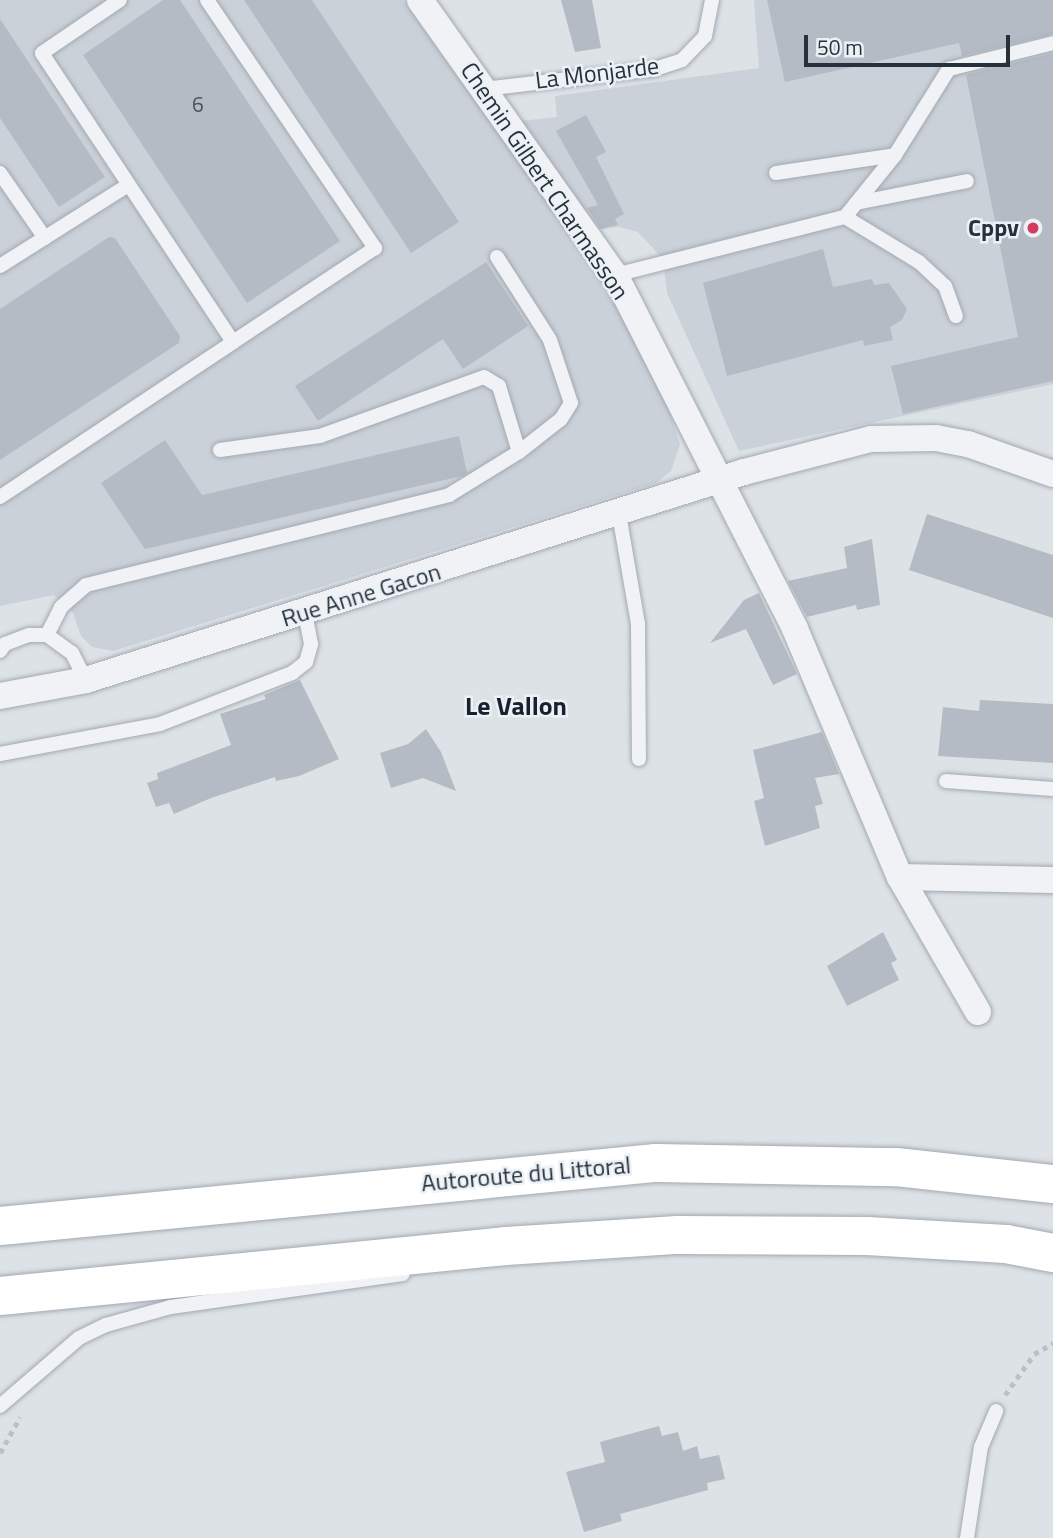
<!DOCTYPE html>
<style>
body{margin:0}
#map{position:relative;width:1053px;height:1538px;overflow:hidden;background:#dde2e7;font-family:"Titillium Web",sans-serif}
div>[style]{position:absolute}
.built>*{inset:0;background:#cbd1d9}
.building>*{inset:0;background:#b4bbc4}
.path>*{height:4.5px;margin-top:-2.25px;transform-origin:0;background:repeating-linear-gradient(90deg,#bbc0c6 0 5px,transparent 0 10px)}
.roads{filter:drop-shadow(0 0 2px #a2a9b1) drop-shadow(0 0 2px #a2a9b1)}
.service>*{height:14px;margin:-7px;padding:0 7px;transform-origin:7px;border-radius:7px;background:#f0f2f6}
.minor>*{height:26px;margin:-13px;padding:0 13px;transform-origin:13px;border-radius:13px;background:#f0f2f6}
.motorway>*{height:38px;margin:-19px;padding:0 19px;transform-origin:19px;border-radius:19px;background:#fff}
.dots>*{width:19px;height:19px;translate:-50% -50%;box-sizing:border-box;border:4px solid #ecf1f5;border-radius:50%}
span{translate:-50% -50%;white-space:nowrap;text-align:center;line-height:1.15;-webkit-text-stroke:5px #ecf1f5;paint-order:stroke}
.number-label{font-size:21px;color:#4a5460}
.number-label span{-webkit-text-stroke-width:0}
.street-label{font-size:24px;color:#26313e}
.poi-label{font-size:24px;color:#26313e;font-weight:700}
.right{translate:-100% -50%;text-align:right}
.neighbourhood-label{font-size:26px;color:#18222f;font-weight:700}
.scale{position:absolute;left:804px;top:35px;width:206px;height:32px;box-sizing:border-box;border:4px solid #26313e;border-top:0;padding-left:9px;font-size:21px;line-height:24px;white-space:nowrap;color:#26313e;-webkit-text-stroke:5px #ecf1f5;paint-order:stroke}
</style>
<div id="map">
<div class="built">
<i style="clip-path:polygon(0 0,403px 0,600px 276px,661px 383px,680px 445px,671px 471px,656px 483px,113px 651px,92px 647px,81px 636px,73px 613px,54px 595px,0 606px)"></i>
<i style="clip-path:polygon(754px 0,1053px 0,1053px 384px,739px 451px,667px 293px,663px 259px,638px 232px,619px 227px,596px 230px,520px 121px,557px 117px,555px 96px,759px 68px)"></i>
</div>
<div class="building">
<i style="clip-path:polygon(163px 0,180px 0,340px 241px,247px 303px,83px 55px)"></i>
<i style="clip-path:polygon(244px 0,312px 0,459px 222px,411px 253px)"></i>
<i style="clip-path:polygon(561px 0,592px 0,601px 48px,575px 52px)"></i>
<i style="clip-path:polygon(767px 0,1053px 0,1053px 34px,962px 56px,959px 43px,785px 82px)"></i>
<i style="clip-path:polygon(0 19px,105px 177px,59px 207px,0 118px)"></i>
<i style="clip-path:polygon(1053px 53px,1053px 381px,903px 414px,891px 366px,1018px 337px,966px 75px)"></i>
<i style="clip-path:polygon(586px 115px,606px 152px,596px 157px,624px 214px,615px 219px,618px 225px,601px 229px,587px 208px,598px 205px,556px 131px)"></i>
<i style="clip-path:polygon(109px 237px,115px 238px,180px 336px,179px 343px,0 460px,0 309px)"></i>
<i style="clip-path:polygon(823px 249px,833px 287px,872px 279px,874px 285px,889px 283px,907px 309px,902px 320px,890px 327px,893px 340px,864px 346px,863px 340px,727px 376px,703px 283px)"></i>
<i style="clip-path:polygon(486px 262px,528px 326px,463px 369px,443px 339px,318px 421px,295px 386px)"></i>
<i style="clip-path:polygon(459px 436px,467px 473px,462px 476px,145px 549px,101px 483px,165px 440px,202px 495px)"></i>
<i style="clip-path:polygon(927px 514px,1053px 555px,1053px 618px,909px 570px)"></i>
<i style="clip-path:polygon(872px 539px,880px 605px,857px 610px,856px 605px,807px 617px,788px 581px,847px 568px,844px 547px)"></i>
<i style="clip-path:polygon(759px 593px,797px 674px,773px 685px,746px 629px,710px 643px,744px 600px)"></i>
<i style="clip-path:polygon(300px 680px,339px 759px,299px 776px,276px 781px,275px 777px,211px 798px,174px 814px,169px 803px,156px 807px,147px 783px,158px 779px,157px 773px,231px 745px,220px 714px,266px 699px,264px 695px)"></i>
<i style="clip-path:polygon(980px 700px,1053px 704px,1053px 763px,938px 756px,943px 707px,979px 711px)"></i>
<i style="clip-path:polygon(426px 729px,441px 752px,456px 791px,423px 778px,391px 788px,380px 753px,408px 744px)"></i>
<i style="clip-path:polygon(822px 732px,839px 774px,815px 778px,823px 804px,815px 806px,820px 828px,765px 846px,754px 801px,764px 798px,753px 750px)"></i>
<i style="clip-path:polygon(883px 932px,897px 960px,891px 963px,899px 980px,847px 1006px,827px 966px)"></i>
<i style="clip-path:polygon(659px 1426px,662px 1436px,678px 1432px,683px 1451px,697px 1446px,700px 1459px,719px 1455px,725px 1479px,707px 1483px,708px 1490px,620px 1514px,622px 1521px,584px 1532px,566px 1472px,605px 1462px,600px 1442px)"></i>
</div>
<div class="path">
<i style="left:1005px;top:1395px;width:50px;rotate:-54.7deg"></i>
<i style="left:1034px;top:1354px;width:22px;rotate:-30deg"></i>
<i style="left:0;top:1453px;width:41px;rotate:-60.9deg"></i>
</div>
<div class="roads">
<div class="service">
<i style="left:207px;top:0;width:300px;rotate:55.9deg"></i>
<i style="left:375px;top:248px;width:170px;rotate:146.5deg"></i>
<i style="left:484px;top:89px;width:172px;rotate:-6.7deg"></i>
<i style="left:655px;top:69px;width:28px;rotate:-18deg"></i>
<i style="left:682px;top:60px;width:33px;rotate:-46deg"></i>
<i style="left:705px;top:36px;width:37px;rotate:-79deg"></i>
<i style="left:0;top:173px;width:79px;rotate:55.3deg"></i>
<i style="left:776px;top:173px;width:120px;rotate:-8.6deg"></i>
<i style="left:856px;top:203px;width:113px;rotate:-11.2deg"></i>
<i style="left:845px;top:217px;width:87px;rotate:31.3deg"></i>
<i style="left:919px;top:262px;width:35px;rotate:43deg"></i>
<i style="left:945px;top:286px;width:32px;rotate:70deg"></i>
<i style="left:497px;top:257px;width:98px;rotate:57.4deg"></i>
<i style="left:550px;top:340px;width:66px;rotate:71.6deg"></i>
<i style="left:571px;top:403px;width:19px;rotate:122deg"></i>
<i style="left:561px;top:419px;width:53px;rotate:141.8deg"></i>
<i style="left:0;top:266px;width:151px;rotate:-32.3deg"></i>
<i style="left:615px;top:275px;width:237px;rotate:-14.2deg"></i>
<i style="left:845px;top:217px;width:80px;rotate:-51.1deg"></i>
<i style="left:895px;top:155px;width:102px;rotate:-57.9deg"></i>
<i style="left:949px;top:69px;width:107px;rotate:-14deg"></i>
<i style="left:0;top:497px;width:280px;rotate:-33.6deg"></i>
<i style="left:233px;top:342px;width:346px;rotate:-123.5deg"></i>
<i style="left:42px;top:53px;width:94px;rotate:-34.2deg"></i>
<i style="left:619px;top:514px;width:112px;rotate:80.2deg"></i>
<i style="left:638px;top:624px;width:135px;rotate:89.6deg"></i>
<i style="left:47px;top:635px;width:31px;rotate:-63deg"></i>
<i style="left:61px;top:607px;width:33px;rotate:-41deg"></i>
<i style="left:86px;top:585px;width:374px;rotate:-13.9deg"></i>
<i style="left:449px;top:495px;width:82px;rotate:-31.6deg"></i>
<i style="left:519px;top:452px;width:69px;rotate:-106.9deg"></i>
<i style="left:499px;top:386px;width:17px;rotate:-149deg"></i>
<i style="left:484px;top:377px;width:174px;rotate:160.2deg"></i>
<i style="left:320px;top:436px;width:101px;rotate:172deg"></i>
<i style="left:0;top:651px;width:9px;rotate:-54deg"></i>
<i style="left:5px;top:644px;width:26px;rotate:-21deg"></i>
<i style="left:29px;top:635px;width:18px"></i>
<i style="left:47px;top:635px;width:31px;rotate:36deg"></i>
<i style="left:72px;top:653px;width:30px;rotate:63deg"></i>
<i style="left:0;top:754px;width:163px;rotate:-10.6deg"></i>
<i style="left:160px;top:724px;width:142px;rotate:-21.1deg"></i>
<i style="left:292px;top:673px;width:18px;rotate:-38deg"></i>
<i style="left:306px;top:662px;width:19px;rotate:-74deg"></i>
<i style="left:311px;top:644px;width:33px;rotate:-101deg"></i>
<i style="left:946px;top:781px;width:107px;rotate:4.3deg"></i>
<i style="left:0;top:1406px;width:104px;rotate:-40.7deg"></i>
<i style="left:79px;top:1338px;width:30px;rotate:-26deg"></i>
<i style="left:106px;top:1325px;width:67px;rotate:-15.5deg"></i>
<i style="left:171px;top:1307px;width:234px;rotate:-8.1deg"></i>
<i style="left:967px;top:1538px;width:92px;rotate:-81.3deg"></i>
<i style="left:981px;top:1447px;width:39px;rotate:-67deg"></i>
</div>
<div class="minor">
<i style="left:420px;top:0;width:337px;rotate:54.7deg"></i>
<i style="left:615px;top:275px;width:397px;rotate:63deg"></i>
<i style="left:795px;top:629px;width:269px;rotate:67.1deg"></i>
<i style="left:900px;top:877px;width:156px;rotate:60deg"></i>
<i style="left:0;top:696px;width:87px;rotate:-10.5deg"></i>
<i style="left:86px;top:680px;width:690px;rotate:-17.54deg"></i>
<i style="left:744px;top:472px;width:131px;rotate:-14.6deg"></i>
<i style="left:871px;top:439px;width:65px;rotate:-0.9deg"></i>
<i style="left:936px;top:438px;width:33px;rotate:11deg"></i>
<i style="left:968px;top:444px;width:90px;rotate:19.4deg"></i>
<i style="left:900px;top:877px;width:153px;rotate:1.1deg"></i>
</div>
<div class="motorway">
<i style="left:0;top:1226px;width:659px;rotate:-5.49deg"></i>
<i style="left:656px;top:1163px;width:240px;rotate:1deg"></i>
<i style="left:896px;top:1167px;width:158px;rotate:6.2deg"></i>
<i style="left:0;top:1296px;width:508px;rotate:-5.64deg"></i>
<i style="left:506px;top:1246px;width:172px;rotate:-3.7deg"></i>
<i style="left:678px;top:1235px;width:189px;rotate:0.3deg"></i>
<i style="left:867px;top:1236px;width:139px;rotate:3.3deg"></i>
<i style="left:1006px;top:1244px;width:48px;rotate:10.8deg"></i>
</div>
</div>
<div class="dots">
<i style="left:1033px;top:228px;background:#d23c5e"></i>
</div>
<div class="number-label">
<span style="left:198px;top:104px">6</span>
</div>
<div class="street-label">
<span style="left:597px;top:73px;rotate:-7deg">La Monjarde</span>
<span style="left:545px;top:181px;rotate:56deg">Chemin Gilbert Charmasson</span>
<span style="left:361px;top:595px;rotate:-17deg">Rue Anne Gacon</span>
<span style="left:526px;top:1174px;rotate:-5deg">Autoroute du Littoral</span>
</div>
<div class="poi-label">
<span class="right" style="left:1019px;top:228px">Cppv</span>
</div>
<div class="neighbourhood-label">
<span style="left:516px;top:706px">Le Vallon</span>
</div>
<div class="scale">50 m</div>
</div>
